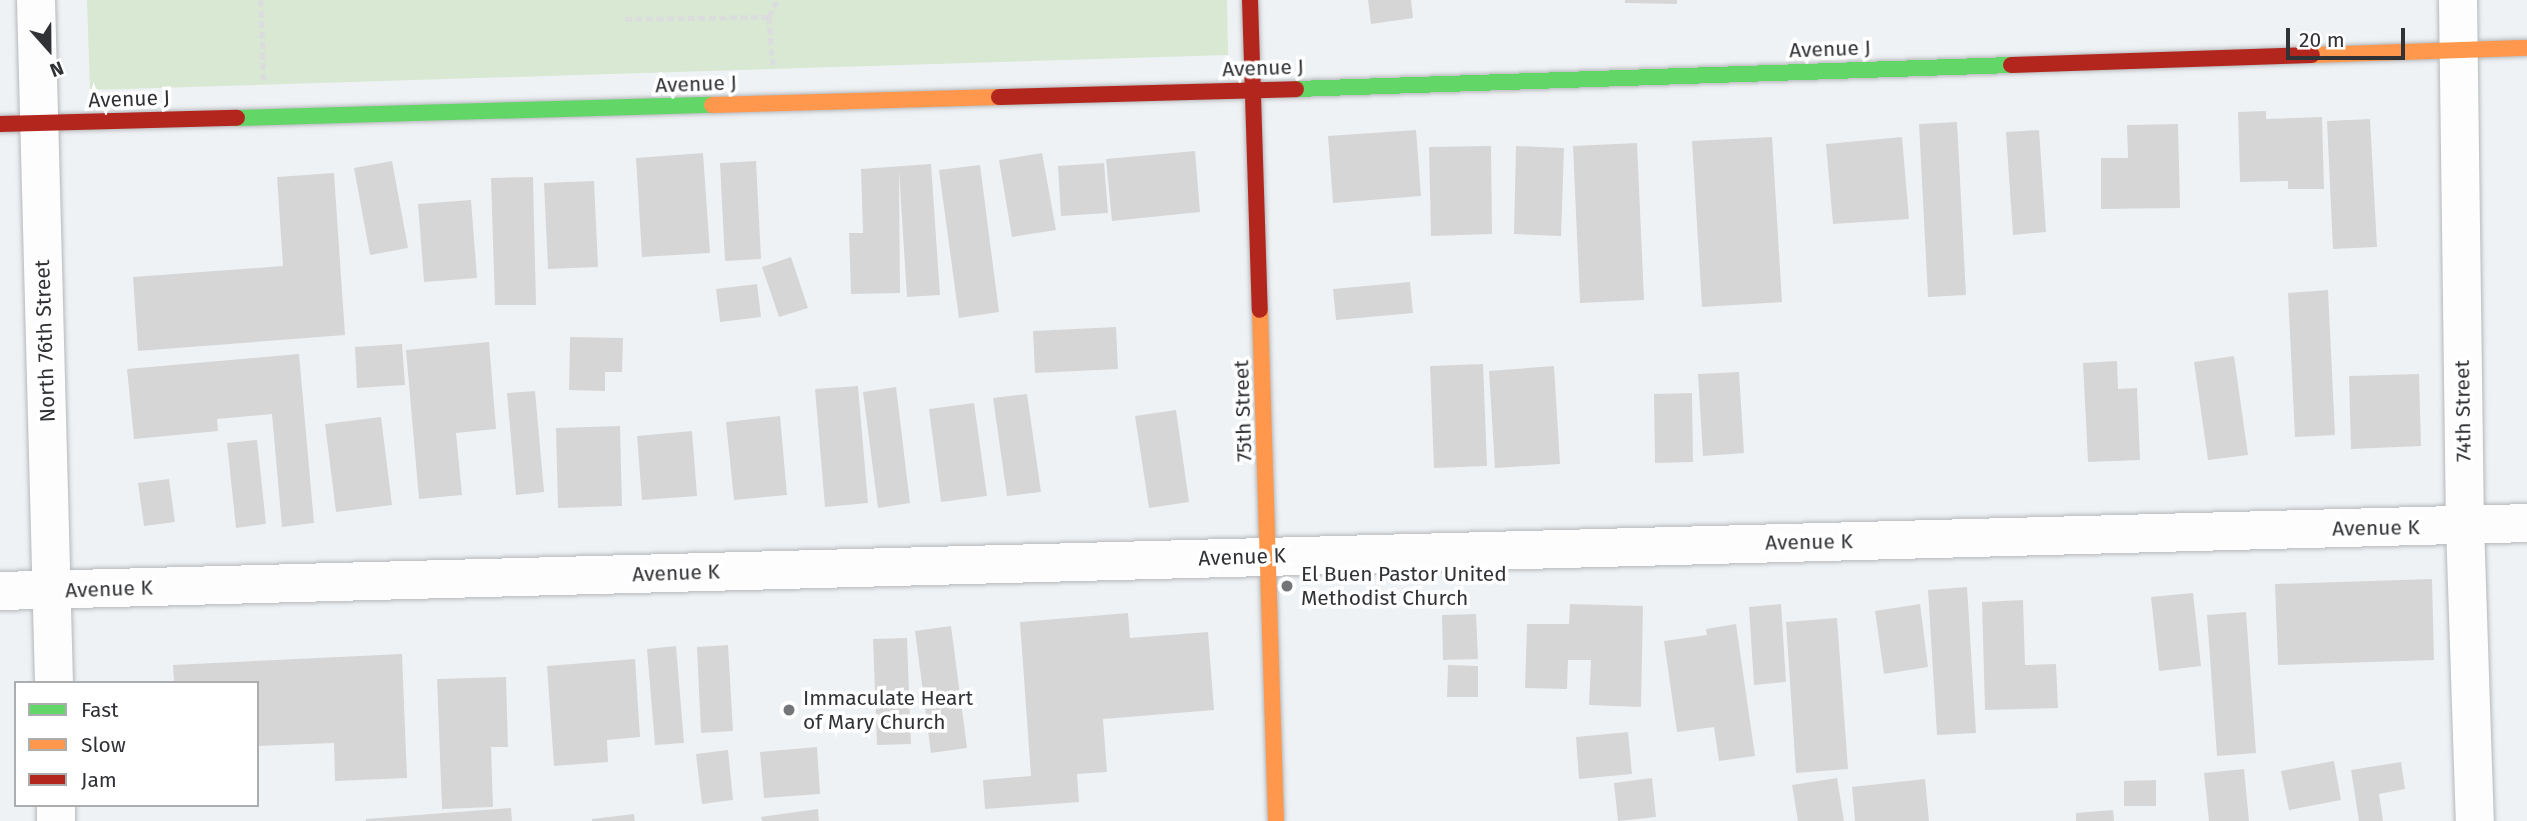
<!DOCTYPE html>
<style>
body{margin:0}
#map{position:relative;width:2527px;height:821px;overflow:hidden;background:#eff2f5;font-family:"Fira Sans",sans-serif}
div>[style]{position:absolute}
.green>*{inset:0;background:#d8e8d2}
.building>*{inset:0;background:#d6d6d6}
.path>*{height:4.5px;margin-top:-2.25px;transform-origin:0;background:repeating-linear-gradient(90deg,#dbdcdd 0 7px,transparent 0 10.5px)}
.roads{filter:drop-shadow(0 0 2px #b5b8ba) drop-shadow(0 0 2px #b5b8ba)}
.street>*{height:38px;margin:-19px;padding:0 19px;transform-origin:19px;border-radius:19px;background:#fdfdfe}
.fast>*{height:16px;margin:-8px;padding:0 8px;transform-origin:8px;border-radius:8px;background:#63d668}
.slow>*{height:16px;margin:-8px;padding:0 8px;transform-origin:8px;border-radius:8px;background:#ff974d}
.jam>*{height:16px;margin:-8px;padding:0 8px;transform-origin:8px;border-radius:8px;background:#b3261e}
.dots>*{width:19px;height:19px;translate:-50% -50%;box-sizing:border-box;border:4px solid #fff;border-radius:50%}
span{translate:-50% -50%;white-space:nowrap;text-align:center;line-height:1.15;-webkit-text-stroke:7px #fff;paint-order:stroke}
.street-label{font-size:21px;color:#303235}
.poi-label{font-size:21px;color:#303235}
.left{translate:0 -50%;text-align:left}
.legend{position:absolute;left:14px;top:681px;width:245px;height:126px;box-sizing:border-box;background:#fff;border:2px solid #acadae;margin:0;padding:9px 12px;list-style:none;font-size:21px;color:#303235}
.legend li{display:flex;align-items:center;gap:14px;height:35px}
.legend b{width:35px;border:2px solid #acadae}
.north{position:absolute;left:14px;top:14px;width:70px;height:70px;-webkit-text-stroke:5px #fff;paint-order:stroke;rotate:159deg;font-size:19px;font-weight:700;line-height:28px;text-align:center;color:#303235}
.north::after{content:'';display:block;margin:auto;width:24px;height:32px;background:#303235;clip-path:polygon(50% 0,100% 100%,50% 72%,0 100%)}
.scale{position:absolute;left:2286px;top:28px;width:119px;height:32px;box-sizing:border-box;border:4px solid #303235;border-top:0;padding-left:9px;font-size:21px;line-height:24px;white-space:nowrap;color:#303235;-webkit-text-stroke:5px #fff;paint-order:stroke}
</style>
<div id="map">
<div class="green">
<i style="clip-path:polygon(87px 0,1227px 0,1228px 55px,90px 90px)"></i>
</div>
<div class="building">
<i style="clip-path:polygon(1368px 0,1411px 0,1413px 18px,1371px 24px)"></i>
<i style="clip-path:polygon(1625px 0,1677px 0,1677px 4px,1625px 3px)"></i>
<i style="clip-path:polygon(2266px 111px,2266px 119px,2322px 117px,2324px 189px,2288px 189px,2288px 181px,2240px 182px,2238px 112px)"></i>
<i style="clip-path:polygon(2370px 119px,2377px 247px,2333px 249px,2327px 121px)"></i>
<i style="clip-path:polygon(1957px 122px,1966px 295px,1928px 297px,1919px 124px)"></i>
<i style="clip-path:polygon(2178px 124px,2180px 208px,2101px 209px,2101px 158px,2128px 158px,2127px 125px)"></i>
<i style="clip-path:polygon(1416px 130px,1421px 196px,1333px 203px,1328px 136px)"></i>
<i style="clip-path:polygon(2039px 130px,2046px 232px,2013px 235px,2006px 132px)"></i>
<i style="clip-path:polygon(1772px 137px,1782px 302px,1702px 307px,1692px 141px)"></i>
<i style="clip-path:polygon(1902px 137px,1909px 219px,1833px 224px,1826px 144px)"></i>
<i style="clip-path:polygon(1637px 143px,1644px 300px,1580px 303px,1573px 146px)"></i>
<i style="clip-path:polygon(1491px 146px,1492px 234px,1431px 236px,1429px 147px)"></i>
<i style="clip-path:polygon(1516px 146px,1564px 148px,1561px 236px,1514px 234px)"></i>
<i style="clip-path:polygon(1195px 151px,1200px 212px,1112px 221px,1106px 159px)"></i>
<i style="clip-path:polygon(703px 153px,710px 253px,642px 257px,636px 158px)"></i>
<i style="clip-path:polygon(1042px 153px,1056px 230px,1012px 237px,999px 160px)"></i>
<i style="clip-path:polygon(392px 161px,408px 248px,370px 255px,354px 168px)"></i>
<i style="clip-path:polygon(756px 161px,761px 259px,725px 261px,720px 163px)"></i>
<i style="clip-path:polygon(1104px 163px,1108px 213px,1061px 216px,1058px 166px)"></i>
<i style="clip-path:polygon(931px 164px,940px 295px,907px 297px,899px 171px,900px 293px,851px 294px,849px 233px,863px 233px,861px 169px)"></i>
<i style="clip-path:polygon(980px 165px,999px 312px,959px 318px,939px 170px)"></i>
<i style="clip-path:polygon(334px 173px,345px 335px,138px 351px,133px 277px,283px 266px,277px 177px)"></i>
<i style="clip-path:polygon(533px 177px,536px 305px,495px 305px,491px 178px)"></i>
<i style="clip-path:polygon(594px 181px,598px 267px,548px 269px,544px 183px)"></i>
<i style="clip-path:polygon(471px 200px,477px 278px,424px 282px,418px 204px)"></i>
<i style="clip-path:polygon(791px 257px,808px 308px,779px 317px,762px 267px)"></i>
<i style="clip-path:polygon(1410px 282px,1413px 313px,1336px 320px,1333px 289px)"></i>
<i style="clip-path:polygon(757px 284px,761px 317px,720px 322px,716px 289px)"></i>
<i style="clip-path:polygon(2328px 290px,2335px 435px,2295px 437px,2288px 293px)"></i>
<i style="clip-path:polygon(1116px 327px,1118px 369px,1035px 373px,1033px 331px)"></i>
<i style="clip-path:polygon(570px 337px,623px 338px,622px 372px,605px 372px,605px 391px,569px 390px)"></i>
<i style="clip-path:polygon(489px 342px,496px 429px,456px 433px,462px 495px,419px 499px,406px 350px)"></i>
<i style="clip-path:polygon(402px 344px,405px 385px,357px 388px,355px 347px)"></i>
<i style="clip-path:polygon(299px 354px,314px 523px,282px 527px,272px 414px,217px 419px,218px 431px,134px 439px,127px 369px)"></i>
<i style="clip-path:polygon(2234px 356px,2248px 455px,2208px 460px,2194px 362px)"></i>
<i style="clip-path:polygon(2117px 361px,2118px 389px,2137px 388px,2140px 460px,2088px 462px,2083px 363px)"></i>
<i style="clip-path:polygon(1483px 364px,1487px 466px,1434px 468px,1430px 366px)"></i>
<i style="clip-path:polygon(1554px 366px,1560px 464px,1495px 468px,1489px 371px)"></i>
<i style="clip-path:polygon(1739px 372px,1744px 453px,1703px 456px,1698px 374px)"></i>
<i style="clip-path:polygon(2419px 374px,2421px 446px,2351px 449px,2349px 376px)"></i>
<i style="clip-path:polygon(858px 386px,868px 503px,825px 507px,815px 389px)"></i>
<i style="clip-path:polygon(896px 387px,910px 503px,878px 508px,863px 392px)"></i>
<i style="clip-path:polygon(535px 391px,544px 492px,516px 495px,507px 393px)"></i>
<i style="clip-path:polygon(1692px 393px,1693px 462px,1655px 463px,1654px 394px)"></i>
<i style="clip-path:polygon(1027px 394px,1041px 492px,1007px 496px,993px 398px)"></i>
<i style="clip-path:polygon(974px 403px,987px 496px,941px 502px,929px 409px)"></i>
<i style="clip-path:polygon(1176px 410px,1189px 502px,1149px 508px,1135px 416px)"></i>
<i style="clip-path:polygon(780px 416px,787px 495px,734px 500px,726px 422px)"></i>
<i style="clip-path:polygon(381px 417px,392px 505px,336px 512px,325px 424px)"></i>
<i style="clip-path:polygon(620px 426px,622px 506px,558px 508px,556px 428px)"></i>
<i style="clip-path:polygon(692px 431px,697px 496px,642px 500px,637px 436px)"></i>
<i style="clip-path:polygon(257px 440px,266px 524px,236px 528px,227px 443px)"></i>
<i style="clip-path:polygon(169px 479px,175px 522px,144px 526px,138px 483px)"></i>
<i style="clip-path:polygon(2432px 579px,2434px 660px,2278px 665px,2275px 584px)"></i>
<i style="clip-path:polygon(1967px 587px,1976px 733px,1937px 735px,1928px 590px)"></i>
<i style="clip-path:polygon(2193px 593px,2201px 666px,2159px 671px,2151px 597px)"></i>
<i style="clip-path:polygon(2023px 600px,2025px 665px,2056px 664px,2058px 708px,1985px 710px,1982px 602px)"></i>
<i style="clip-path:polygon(1570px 604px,1643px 606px,1641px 707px,1589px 705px,1591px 660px,1568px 660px,1567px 689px,1525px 688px,1527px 624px,1569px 624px)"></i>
<i style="clip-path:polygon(1781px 604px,1786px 682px,1754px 685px,1749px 607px)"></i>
<i style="clip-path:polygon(1920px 604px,1928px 667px,1884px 674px,1875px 611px)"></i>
<i style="clip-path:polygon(2246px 612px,2256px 753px,2217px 756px,2207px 615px)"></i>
<i style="clip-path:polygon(1128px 613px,1130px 638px,1208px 632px,1214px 710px,1103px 719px,1107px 772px,1077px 774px,1079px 802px,985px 809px,983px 780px,1031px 776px,1020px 622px)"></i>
<i style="clip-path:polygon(1476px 614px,1478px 659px,1443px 660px,1442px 615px)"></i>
<i style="clip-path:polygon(1837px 618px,1848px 769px,1796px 773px,1786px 622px)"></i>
<i style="clip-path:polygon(1736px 624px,1755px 756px,1719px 761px,1714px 727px,1677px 732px,1664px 641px,1707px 635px,1706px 629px)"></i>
<i style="clip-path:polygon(951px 626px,967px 748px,931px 753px,915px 631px)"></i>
<i style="clip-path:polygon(907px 638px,911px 744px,877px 745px,873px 639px)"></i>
<i style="clip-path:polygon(728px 645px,733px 731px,701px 733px,697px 647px)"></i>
<i style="clip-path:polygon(676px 646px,684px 743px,655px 745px,647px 649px)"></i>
<i style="clip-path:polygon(402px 654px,407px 778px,335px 781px,334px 743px,257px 746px,257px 683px,174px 683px,173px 665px)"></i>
<i style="clip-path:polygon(635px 659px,640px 737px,607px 740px,608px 762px,554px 766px,547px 666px)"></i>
<i style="clip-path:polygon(1448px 665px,1478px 666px,1478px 697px,1447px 697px)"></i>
<i style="clip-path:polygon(506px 677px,508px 747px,491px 747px,493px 807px,442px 809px,437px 679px)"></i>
<i style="clip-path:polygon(1628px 732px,1632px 774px,1579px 779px,1576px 737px)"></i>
<i style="clip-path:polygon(817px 747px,820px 794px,764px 798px,760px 752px)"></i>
<i style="clip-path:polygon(728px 750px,733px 800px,702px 804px,696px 754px)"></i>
<i style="clip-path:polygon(2334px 761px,2341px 800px,2289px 810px,2281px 771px)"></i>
<i style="clip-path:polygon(2401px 762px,2405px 789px,2379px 794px,2383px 821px,2359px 821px,2351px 770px)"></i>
<i style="clip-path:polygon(2244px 769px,2249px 821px,2209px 821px,2204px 773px)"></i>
<i style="clip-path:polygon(1652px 778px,1656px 817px,1618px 821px,1614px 783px)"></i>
<i style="clip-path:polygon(1837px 778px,1844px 821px,1798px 821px,1792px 785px)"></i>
<i style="clip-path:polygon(1925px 779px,1929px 821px,1855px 821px,1852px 787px)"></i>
<i style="clip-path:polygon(2156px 780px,2156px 806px,2124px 806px,2124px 781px)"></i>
<i style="clip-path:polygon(511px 808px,512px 821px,366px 821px,366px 819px)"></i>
<i style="clip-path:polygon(818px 809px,819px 821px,762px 821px,761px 817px)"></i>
<i style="clip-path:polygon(2113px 810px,2114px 821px,2076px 821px,2076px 813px)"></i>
<i style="clip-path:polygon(634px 814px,635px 821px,592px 821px,592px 819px)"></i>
</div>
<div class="path">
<i style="left:261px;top:0;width:80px;rotate:87.9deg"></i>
<i style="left:769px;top:17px;width:48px;rotate:85.2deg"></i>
<i style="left:625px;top:19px;width:144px;rotate:-0.8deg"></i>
<i style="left:769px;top:17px;width:19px;rotate:-65deg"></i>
</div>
<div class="roads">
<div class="street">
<i style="left:36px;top:0;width:683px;rotate:88.49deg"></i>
<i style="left:2458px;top:0;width:525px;rotate:89.24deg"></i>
<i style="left:2465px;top:525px;width:296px;rotate:88.1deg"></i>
<i style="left:0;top:591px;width:2528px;rotate:-1.54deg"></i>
<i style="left:56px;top:805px;width:16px;rotate:90deg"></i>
</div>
<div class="fast">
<i style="left:1296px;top:89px;width:715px;rotate:-1.92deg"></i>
<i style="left:237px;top:118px;width:475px;rotate:-1.6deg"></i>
</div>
<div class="slow">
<i style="left:2312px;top:55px;width:215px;rotate:-1.9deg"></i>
<i style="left:712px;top:105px;width:287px;rotate:-1.6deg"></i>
<i style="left:1260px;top:310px;width:511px;rotate:88.21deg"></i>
</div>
<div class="jam">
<i style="left:1250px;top:0;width:310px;rotate:88.2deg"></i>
<i style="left:2011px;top:65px;width:301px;rotate:-1.9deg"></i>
<i style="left:999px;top:97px;width:297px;rotate:-1.5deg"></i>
<i style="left:0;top:124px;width:237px;rotate:-1.5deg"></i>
</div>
</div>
<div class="dots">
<i style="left:1287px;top:586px;background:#737578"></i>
<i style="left:789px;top:710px;background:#737578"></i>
</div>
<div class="street-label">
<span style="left:1830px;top:49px;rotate:-2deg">Avenue J</span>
<span style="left:1263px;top:68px;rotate:-2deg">Avenue J</span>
<span style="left:696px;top:84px;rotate:-2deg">Avenue J</span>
<span style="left:129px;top:99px;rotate:-2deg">Avenue J</span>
<span style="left:45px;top:341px;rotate:-92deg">North 76th Street</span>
<span style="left:1243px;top:411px;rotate:-92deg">75th Street</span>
<span style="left:2463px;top:411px;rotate:-91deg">74th Street</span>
<span style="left:2376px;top:528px;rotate:-1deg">Avenue K</span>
<span style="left:1809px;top:542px;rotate:-1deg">Avenue K</span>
<span style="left:1242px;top:557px;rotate:-2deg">Avenue K</span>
<span style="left:676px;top:573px;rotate:-2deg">Avenue K</span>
<span style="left:109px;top:589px;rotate:-2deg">Avenue K</span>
</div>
<div class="poi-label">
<span class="left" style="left:1301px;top:586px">El Buen Pastor United<br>Methodist Church</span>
<span class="left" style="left:803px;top:710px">Immaculate Heart<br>of Mary Church</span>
</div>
<ul class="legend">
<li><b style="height:9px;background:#63d668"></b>Fast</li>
<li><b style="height:9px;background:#ff974d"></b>Slow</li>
<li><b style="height:9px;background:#b3261e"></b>Jam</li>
</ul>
<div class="north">N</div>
<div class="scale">20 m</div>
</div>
